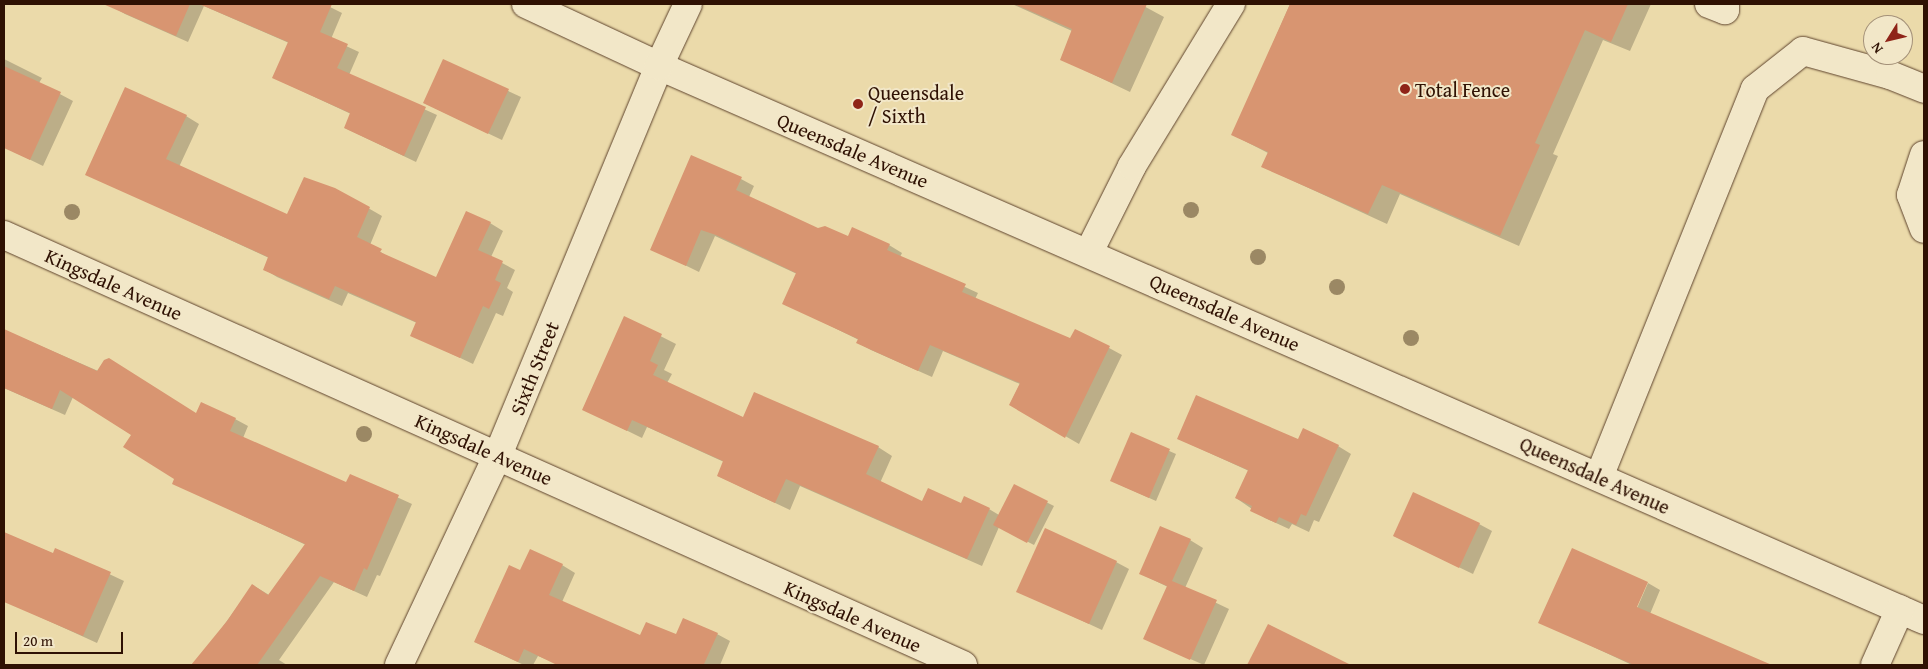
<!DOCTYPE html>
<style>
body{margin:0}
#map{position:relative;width:1928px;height:669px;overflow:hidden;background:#ebdaaa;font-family:"Gentium Book Plus",serif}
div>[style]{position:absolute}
.shadow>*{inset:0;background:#0003}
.building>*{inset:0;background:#d89571}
.roads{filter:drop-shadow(0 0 1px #5e432d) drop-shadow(0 0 1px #5e432d)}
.minor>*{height:28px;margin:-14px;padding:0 14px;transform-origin:14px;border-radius:14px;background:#f2e7c8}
.trees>*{width:16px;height:16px;margin:-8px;border-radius:50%;background:#9b8864}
.dots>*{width:14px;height:14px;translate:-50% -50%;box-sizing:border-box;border:2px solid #f2e7c8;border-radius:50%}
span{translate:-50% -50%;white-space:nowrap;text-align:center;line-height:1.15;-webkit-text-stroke:4px #f2e7c8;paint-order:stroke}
.poi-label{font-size:20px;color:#2f1103}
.left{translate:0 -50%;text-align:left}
.street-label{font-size:20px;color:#2f1103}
.frame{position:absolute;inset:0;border:5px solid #2f1103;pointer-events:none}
.north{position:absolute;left:1863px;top:15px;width:50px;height:50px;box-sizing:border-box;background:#f2e7c8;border:1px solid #a49179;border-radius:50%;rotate:234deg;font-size:14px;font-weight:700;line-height:20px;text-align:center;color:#2f1103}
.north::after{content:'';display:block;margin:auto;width:18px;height:22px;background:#8f2418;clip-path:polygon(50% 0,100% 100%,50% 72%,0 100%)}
.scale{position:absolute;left:15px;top:632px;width:108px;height:22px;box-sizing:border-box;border:2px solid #2f1103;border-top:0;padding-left:6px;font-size:15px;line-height:18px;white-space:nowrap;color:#2f1103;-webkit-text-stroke:4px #f2e7c8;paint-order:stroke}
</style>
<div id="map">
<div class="shadow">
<i style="clip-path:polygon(114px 4px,324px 4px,342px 13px,331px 39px,359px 52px,349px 75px,437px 115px,416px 162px,345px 128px,351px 114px,274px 78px,289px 43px,204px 6px,188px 42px,125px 14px,113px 7px)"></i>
<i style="clip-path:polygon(1012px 4px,1140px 4px,1164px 17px,1130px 92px,1061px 59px,1072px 31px)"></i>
<i style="clip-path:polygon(1290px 4px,1306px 10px,1309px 4px,1651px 4px,1630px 51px,1603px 40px,1553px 154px,1558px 156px,1519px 246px,1400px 194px,1387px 224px,1263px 167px,1268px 153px,1233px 135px)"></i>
<i style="clip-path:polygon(4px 59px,42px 78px,39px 83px,73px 101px,43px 166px,4px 147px)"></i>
<i style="clip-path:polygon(444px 61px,521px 97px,502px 140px,424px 103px)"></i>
<i style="clip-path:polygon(186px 116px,199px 124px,179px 167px,288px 216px,335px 189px,382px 216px,370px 245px,393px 260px,437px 279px,490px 223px,503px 231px,491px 257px,515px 270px,507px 288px,513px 292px,503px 316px,496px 313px,473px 364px,412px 335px,417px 323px,348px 293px,342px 306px,277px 277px,264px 269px,269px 258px,87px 174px)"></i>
<i style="clip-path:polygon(741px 179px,754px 186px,749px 197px,818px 230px,889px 245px,902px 253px,900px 257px,978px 293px,975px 299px,1071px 340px,1076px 330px,1122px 355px,1079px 444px,1010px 404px,1020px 384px,943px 351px,932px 377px,871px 350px,858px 343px,859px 340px,784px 303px,797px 274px,715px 236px,699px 272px,652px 249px)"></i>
<i style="clip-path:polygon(625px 318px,676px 344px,664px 370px,672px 374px,667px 383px,744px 418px,878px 447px,892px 456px,880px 483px,923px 503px,962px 504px,989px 509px,999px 515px,1014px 486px,1054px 506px,1034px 545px,999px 527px,982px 566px,800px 486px,790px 510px,718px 476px,724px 462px,647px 427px,642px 438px,583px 409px)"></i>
<i style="clip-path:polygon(4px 330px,197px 414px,235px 419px,248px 426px,243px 438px,347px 484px,351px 476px,412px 504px,380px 576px,377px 575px,367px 597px,334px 582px,279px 660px,287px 665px,195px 665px,253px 585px,269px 595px,306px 545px,173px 483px,175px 479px,132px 435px,73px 397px,65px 415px,4px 388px)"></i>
<i style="clip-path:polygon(1131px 434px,1176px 454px,1156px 501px,1118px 484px)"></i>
<i style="clip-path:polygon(1179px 439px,1298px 441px,1338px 446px,1351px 454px,1319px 522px,1314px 520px,1309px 532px,1292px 524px,1289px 529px,1265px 518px,1236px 498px,1249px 471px)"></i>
<i style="clip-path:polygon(1479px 524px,1492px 531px,1473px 574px,1394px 536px)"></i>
<i style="clip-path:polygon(4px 533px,54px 554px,56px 549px,124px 581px,97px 643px,29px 612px,36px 594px,4px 580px)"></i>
<i style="clip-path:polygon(1190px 540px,1203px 548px,1185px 588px,1229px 609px,1204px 665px,1145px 639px,1168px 587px,1141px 574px)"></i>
<i style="clip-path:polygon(1116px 562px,1129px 569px,1102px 630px,1018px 591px)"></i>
<i style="clip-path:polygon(562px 565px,575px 573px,562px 602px,641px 637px,717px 634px,730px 641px,720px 665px,560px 665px,538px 656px,533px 665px,524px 665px,475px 642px,521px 572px)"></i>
<i style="clip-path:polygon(1648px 583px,1660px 590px,1650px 614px,1743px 656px,1739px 665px,1632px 665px,1540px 622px,1635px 613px)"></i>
<i style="clip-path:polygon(1269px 625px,1334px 659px,1330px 665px,1248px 665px)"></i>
</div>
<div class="building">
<i style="clip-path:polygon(103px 4px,190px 4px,176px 36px)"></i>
<i style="clip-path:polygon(199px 4px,332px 4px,320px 32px,348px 44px,337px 68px,426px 107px,404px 156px,344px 128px,350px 113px,272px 78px,288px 42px)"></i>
<i style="clip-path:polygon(1014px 4px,1147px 4px,1112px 83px,1060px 60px,1072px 29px)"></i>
<i style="clip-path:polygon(1290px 4px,1628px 4px,1611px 42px,1585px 30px,1535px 143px,1540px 145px,1500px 236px,1382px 185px,1368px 214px,1261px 167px,1268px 152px,1231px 135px)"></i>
<i style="clip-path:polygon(443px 59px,509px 89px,488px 134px,423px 103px)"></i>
<i style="clip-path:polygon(4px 66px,61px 92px,30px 160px,4px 148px)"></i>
<i style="clip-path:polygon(125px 87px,187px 115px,166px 159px,287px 214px,304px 177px,335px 188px,370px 207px,357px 237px,382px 249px,380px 252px,436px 277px,466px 211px,491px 222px,478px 250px,503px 261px,495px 280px,501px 283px,489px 309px,483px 306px,460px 358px,410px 336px,416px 322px,335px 286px,329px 299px,263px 270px,268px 257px,85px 175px)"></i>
<i style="clip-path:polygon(691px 155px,742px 177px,736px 190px,818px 228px,825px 226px,848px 236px,852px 227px,890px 244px,887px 250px,966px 284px,962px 292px,1070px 338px,1075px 329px,1110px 346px,1065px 438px,1009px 405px,1020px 383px,930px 345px,918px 371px,856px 343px,858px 339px,782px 304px,796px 273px,716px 235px,701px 230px,686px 266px,650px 250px)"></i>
<i style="clip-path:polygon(624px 316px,662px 334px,650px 361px,658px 365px,653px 375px,743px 417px,754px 392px,879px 446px,866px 474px,922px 501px,928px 488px,961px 503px,964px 496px,990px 508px,967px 559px,786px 479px,775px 503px,717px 476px,723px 461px,632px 420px,627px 431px,582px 410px)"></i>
<i style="clip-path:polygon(4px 329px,97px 371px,104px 360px,109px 358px,196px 413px,201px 402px,236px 418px,230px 431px,346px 482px,350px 474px,399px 495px,367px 570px,364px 568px,354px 591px,320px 576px,257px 665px,191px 665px,227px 621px,252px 584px,268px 595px,305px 544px,172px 484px,174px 479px,123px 447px,131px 435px,60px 390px,52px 409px,4px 388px)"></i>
<i style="clip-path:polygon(1196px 395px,1298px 439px,1303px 428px,1339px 445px,1306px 516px,1301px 514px,1296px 525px,1279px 517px,1276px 523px,1250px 511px,1252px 506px,1235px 498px,1248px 470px,1177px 439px)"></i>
<i style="clip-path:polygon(1131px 432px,1170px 449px,1149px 498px,1110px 481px)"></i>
<i style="clip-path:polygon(1014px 484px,1048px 501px,1027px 543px,993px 525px)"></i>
<i style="clip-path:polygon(1413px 492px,1480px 523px,1459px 568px,1393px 536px)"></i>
<i style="clip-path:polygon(1160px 526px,1191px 539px,1172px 581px,1217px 600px,1190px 660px,1143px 639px,1167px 586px,1139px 574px)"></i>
<i style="clip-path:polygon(1045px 528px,1117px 561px,1089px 624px,1016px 592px)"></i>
<i style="clip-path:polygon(4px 532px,53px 553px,55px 548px,111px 572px,83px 636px,4px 602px)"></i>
<i style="clip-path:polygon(1572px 548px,1648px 582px,1637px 607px,1772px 665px,1634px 665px,1538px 623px)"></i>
<i style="clip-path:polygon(530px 549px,563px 564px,549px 595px,640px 635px,646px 622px,676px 634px,683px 618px,718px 633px,704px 664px,707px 665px,557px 665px,524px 649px,518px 662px,474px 642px,509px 565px,520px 570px)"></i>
<i style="clip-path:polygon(1268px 624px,1351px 665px,1247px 665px)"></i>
</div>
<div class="roads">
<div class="minor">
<i style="left:526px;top:4px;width:147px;rotate:25deg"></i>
<i style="left:659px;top:66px;width:1381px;rotate:23.65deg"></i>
<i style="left:1709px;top:4px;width:17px;rotate:21deg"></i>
<i style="left:1725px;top:10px;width:6px;rotate:-90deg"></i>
<i style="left:1924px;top:155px;width:42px;rotate:108deg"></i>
<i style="left:1911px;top:195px;width:36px;rotate:69deg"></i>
<i style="left:4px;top:235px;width:1051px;rotate:24.15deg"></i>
<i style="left:1089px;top:252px;width:96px;rotate:-63.4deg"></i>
<i style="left:1132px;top:166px;width:190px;rotate:-58.6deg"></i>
<i style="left:1599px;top:477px;width:418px;rotate:-68.1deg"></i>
<i style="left:1755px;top:89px;width:61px;rotate:-38.4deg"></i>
<i style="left:1803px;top:51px;width:90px;rotate:15.4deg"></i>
<i style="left:1890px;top:75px;width:37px;rotate:22deg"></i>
<i style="left:399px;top:665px;width:232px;rotate:-64.8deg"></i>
<i style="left:498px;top:455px;width:421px;rotate:-67.5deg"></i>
<i style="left:659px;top:66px;width:68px;rotate:-64.9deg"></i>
<i style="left:1875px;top:665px;width:61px;rotate:-65.9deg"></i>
</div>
</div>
<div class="trees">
<i style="left:1191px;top:210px"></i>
<i style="left:72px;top:212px"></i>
<i style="left:1258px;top:257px"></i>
<i style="left:1337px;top:287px"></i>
<i style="left:1411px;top:338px"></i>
<i style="left:364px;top:434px"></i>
</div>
<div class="dots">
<i style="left:1405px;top:89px;background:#8f2418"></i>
<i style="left:858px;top:104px;background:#8f2418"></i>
</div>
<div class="poi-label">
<span class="left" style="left:1415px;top:89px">Total Fence</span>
<span class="left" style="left:868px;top:104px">Queensdale<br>/ Sixth</span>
</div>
<div class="street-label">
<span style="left:853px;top:150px;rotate:23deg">Queensdale Avenue</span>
<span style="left:114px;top:284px;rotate:24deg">Kingsdale Avenue</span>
<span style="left:1225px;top:312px;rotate:24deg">Queensdale Avenue</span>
<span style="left:534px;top:368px;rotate:-68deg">Sixth Street</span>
<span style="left:484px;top:449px;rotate:24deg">Kingsdale Avenue</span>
<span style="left:1595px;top:475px;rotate:24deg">Queensdale Avenue</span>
<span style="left:853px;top:616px;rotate:24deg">Kingsdale Avenue</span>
</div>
<div class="frame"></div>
<div class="north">N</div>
<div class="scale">20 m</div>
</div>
